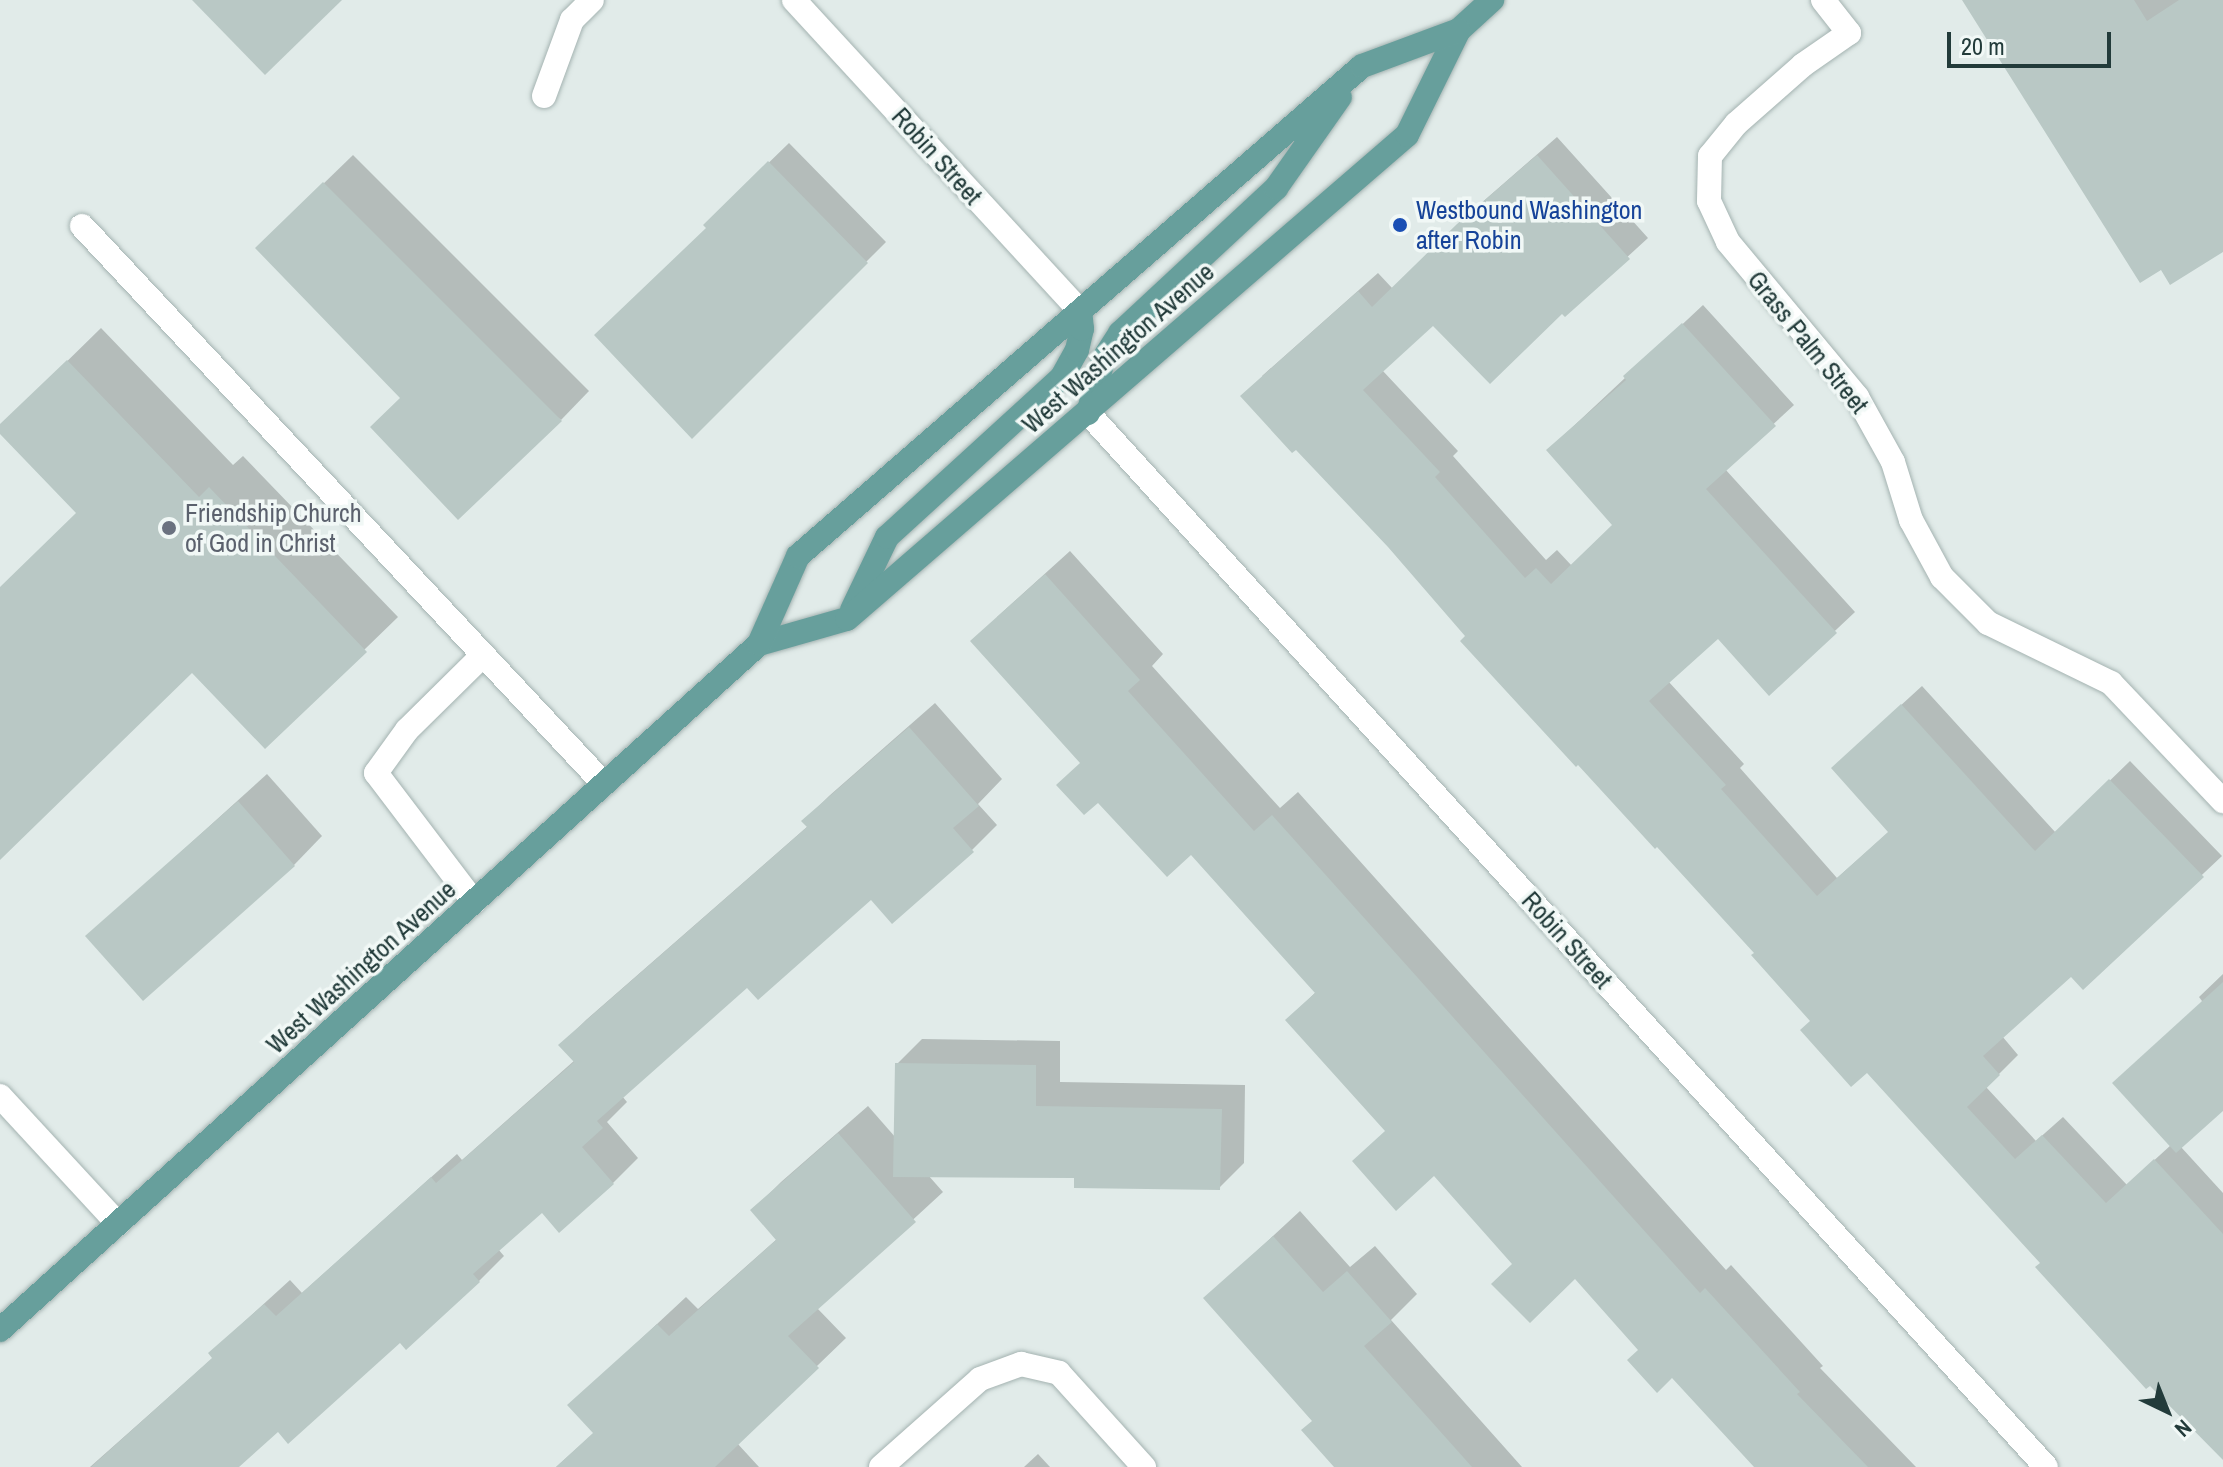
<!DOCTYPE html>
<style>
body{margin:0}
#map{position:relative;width:2223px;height:1467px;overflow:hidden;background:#e1ebe9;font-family:"Archivo Narrow",sans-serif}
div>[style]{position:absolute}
.shadow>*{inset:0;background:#0003}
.building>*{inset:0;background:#b9c8c5}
.roads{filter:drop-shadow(0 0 2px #a4b3b1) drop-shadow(0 0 2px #a4b3b1)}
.minor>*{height:24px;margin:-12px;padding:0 12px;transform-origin:12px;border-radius:12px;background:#fff}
.major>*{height:24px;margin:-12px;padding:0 12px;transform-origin:12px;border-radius:12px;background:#679f9c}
.dots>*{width:22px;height:22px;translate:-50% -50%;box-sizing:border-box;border:4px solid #f1f8f6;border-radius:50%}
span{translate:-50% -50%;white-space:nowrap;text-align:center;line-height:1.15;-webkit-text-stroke:7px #f1f8f6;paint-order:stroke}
.street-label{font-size:26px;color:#223b3a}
.transit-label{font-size:26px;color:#164399}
.left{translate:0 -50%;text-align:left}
.worship-label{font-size:26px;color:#5b616d}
.north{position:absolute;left:2127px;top:1371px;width:80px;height:80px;-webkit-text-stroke:6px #f1f8f6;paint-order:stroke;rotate:137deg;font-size:22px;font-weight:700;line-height:32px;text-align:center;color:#223b3a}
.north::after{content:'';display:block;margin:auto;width:28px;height:36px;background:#223b3a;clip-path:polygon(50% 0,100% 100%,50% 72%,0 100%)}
.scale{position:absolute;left:1947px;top:32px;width:164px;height:36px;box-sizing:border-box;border:4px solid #223b3a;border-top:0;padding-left:10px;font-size:24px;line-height:28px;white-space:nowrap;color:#223b3a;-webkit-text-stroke:6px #f1f8f6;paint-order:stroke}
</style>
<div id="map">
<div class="shadow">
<i style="clip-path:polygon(1965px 0,2223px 0,2223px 250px)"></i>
<i style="clip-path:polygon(1557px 137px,1648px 238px,1565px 314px,1562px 311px,1433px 323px,1382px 370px,1458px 451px,1453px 456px,1546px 560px,1557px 550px,1572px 566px,1614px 525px,1548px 450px,1703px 305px,1794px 405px,1725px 469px,1855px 612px,1769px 693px,1718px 636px,1668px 681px,1744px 764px,1740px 768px,1837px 878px,1890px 831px,1853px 749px,1922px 686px,2056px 833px,2130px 761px,2222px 856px,2083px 987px,2071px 975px,2002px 1036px,2018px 1055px,1986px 1087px,2036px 1141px,2063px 1117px,2127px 1185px,2171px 1145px,2202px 1001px,2199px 997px,2223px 974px,2223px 1108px,2181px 1147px,2223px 1193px,2223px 1457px,1867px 1071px,1812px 1021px,1756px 953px,1468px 636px,1262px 376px,1378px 273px,1393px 289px,1479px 205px)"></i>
<i style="clip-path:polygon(789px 143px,886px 242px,692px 436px,708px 228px,705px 225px)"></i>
<i style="clip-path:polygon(353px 155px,589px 391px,561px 420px,286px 220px)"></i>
<i style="clip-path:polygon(101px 328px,233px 465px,243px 456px,398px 617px,265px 746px,192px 670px,0 842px,0 589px,78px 512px,0 431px,0 427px)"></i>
<i style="clip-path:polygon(1070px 551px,1163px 654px,1152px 666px,1280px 808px,1298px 792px,1726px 1270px,1731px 1265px,1823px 1366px,1820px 1368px,1916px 1467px,1757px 1467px,1672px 1375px,1641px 1349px,1575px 1276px,1514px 1264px,1434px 1173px,1387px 1130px,1287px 1020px,1316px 992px,1191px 852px,1098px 800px,1082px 762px,997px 617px)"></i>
<i style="clip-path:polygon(935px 703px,1002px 779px,978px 804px,997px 825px,972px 850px,871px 897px,747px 985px,622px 1096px,627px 1102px,607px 1122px,638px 1158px,613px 1183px,542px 1210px,498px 1249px,504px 1256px,479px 1281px,278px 1430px,236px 1467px,90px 1467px,214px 1357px,210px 1353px,290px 1280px,302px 1293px,457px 1154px,462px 1160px,575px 1060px,561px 1045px,586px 1020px,808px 826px,804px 821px,829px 796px)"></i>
<i style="clip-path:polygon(267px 774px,322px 836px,294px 865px,88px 936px)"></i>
<i style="clip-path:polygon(922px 1039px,1060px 1041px,1060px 1082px,1245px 1085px,1244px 1163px,1219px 1188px,1076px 1176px,928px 1175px,943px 1192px,817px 1308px,846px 1338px,737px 1443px,759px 1467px,556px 1467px,595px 1432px,570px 1405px,686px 1297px,698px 1309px,777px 1239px,753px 1210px,781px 1182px,868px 1106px,896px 1138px,897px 1064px)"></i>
<i style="clip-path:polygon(1300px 1211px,1350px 1267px,1375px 1246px,1417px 1294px,1391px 1320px,1522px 1467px,1335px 1467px,1314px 1420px,1206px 1298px)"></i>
<i style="clip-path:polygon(1038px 1454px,1050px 1467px,1024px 1467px)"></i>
</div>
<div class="building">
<i style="clip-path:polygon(192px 0,342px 0,265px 75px)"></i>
<i style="clip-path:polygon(1962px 0,2134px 0,2147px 21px,2179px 0,2223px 0,2223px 252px,2170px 285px,2161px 270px,2140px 283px)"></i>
<i style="clip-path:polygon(1537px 155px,1630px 259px,1565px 317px,1562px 314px,1490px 384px,1433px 326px,1363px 390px,1440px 472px,1435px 477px,1525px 578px,1536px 568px,1551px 584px,1612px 525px,1546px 450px,1626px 380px,1623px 376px,1682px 323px,1776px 426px,1706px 489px,1837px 633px,1769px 696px,1718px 639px,1649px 701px,1726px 785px,1721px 789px,1817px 896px,1888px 832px,1831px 768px,1901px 704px,2035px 851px,2109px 779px,2204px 877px,2083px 990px,2071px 977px,1983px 1056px,2000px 1075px,1967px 1107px,2015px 1159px,2042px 1135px,2106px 1203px,2154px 1159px,2223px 1234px,2223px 1460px,2150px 1386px,2146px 1389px,2035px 1267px,2040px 1263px,1867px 1073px,1851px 1087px,1800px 1030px,1810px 1021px,1751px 955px,1754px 953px,1657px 847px,1655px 849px,1578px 765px,1576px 767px,1460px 641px,1465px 636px,1388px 547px,1296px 450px,1292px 453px,1240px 396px,1358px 291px,1372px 307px,1457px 224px)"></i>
<i style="clip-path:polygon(768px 161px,868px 263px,692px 439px,594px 335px,706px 228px,703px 225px)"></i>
<i style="clip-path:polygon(323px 182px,562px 421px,458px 520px,370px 427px,400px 398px,255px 248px)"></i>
<i style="clip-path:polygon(67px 360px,199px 497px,209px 487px,367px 652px,265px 749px,192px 673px,0 860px,0 587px,76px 513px,0 434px,0 424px)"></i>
<i style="clip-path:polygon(1045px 574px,1140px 680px,1128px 691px,1254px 831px,1272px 815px,1700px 1293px,1705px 1288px,1800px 1392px,1797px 1394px,1868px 1467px,1754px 1467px,1672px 1378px,1657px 1393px,1627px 1360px,1638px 1350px,1575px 1279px,1530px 1323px,1491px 1284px,1512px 1264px,1434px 1176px,1396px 1211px,1352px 1161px,1385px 1131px,1285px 1020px,1315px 993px,1191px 855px,1167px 877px,1098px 803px,1084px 815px,1056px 785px,1080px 763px,970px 641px)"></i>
<i style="clip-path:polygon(909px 727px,979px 806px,953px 828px,974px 852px,892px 924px,871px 900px,758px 1000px,747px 988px,597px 1121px,603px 1128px,582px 1147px,614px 1184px,559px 1233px,542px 1213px,473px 1274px,480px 1282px,406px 1350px,400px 1343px,288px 1444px,278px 1432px,239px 1467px,91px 1467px,212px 1358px,208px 1353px,264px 1304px,276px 1316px,431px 1177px,436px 1183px,574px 1062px,558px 1045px,807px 827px,801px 821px)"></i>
<i style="clip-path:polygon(238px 801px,295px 866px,143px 1001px,85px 936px)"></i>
<i style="clip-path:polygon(2223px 982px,2223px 1111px,2176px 1153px,2112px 1083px)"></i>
<i style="clip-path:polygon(895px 1063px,1036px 1065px,1036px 1106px,1222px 1109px,1220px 1190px,1074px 1188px,1074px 1178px,893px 1177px)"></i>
<i style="clip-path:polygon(838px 1133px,916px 1222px,788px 1336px,819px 1368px,715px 1467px,556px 1467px,593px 1433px,567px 1405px,657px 1324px,669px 1336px,776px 1240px,750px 1210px)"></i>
<i style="clip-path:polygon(1273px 1236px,1323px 1292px,1347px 1271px,1392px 1322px,1364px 1346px,1472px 1467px,1334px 1467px,1301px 1430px,1312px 1421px,1203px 1298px)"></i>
</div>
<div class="roads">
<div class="minor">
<i style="left:794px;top:0;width:423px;rotate:47.4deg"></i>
<i style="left:1823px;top:0;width:42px;rotate:51.8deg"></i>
<i style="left:1849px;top:33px;width:56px;rotate:145.2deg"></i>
<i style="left:1803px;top:65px;width:89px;rotate:138.6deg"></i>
<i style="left:1736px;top:124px;width:41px;rotate:129.1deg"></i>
<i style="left:1710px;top:156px;width:45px;rotate:91.3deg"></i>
<i style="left:1709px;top:201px;width:45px;rotate:65.1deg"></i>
<i style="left:1728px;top:242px;width:202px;rotate:50.2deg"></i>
<i style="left:1857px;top:397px;width:74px;rotate:61deg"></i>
<i style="left:1893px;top:462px;width:61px;rotate:72.8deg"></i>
<i style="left:1911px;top:520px;width:65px;rotate:61.5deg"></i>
<i style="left:1942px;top:577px;width:65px;rotate:45deg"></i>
<i style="left:1988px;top:623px;width:137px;rotate:26deg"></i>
<i style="left:2111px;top:683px;width:163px;rotate:46.5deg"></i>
<i style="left:544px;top:96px;width:81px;rotate:-69.8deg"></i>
<i style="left:572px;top:20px;width:28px;rotate:-45deg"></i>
<i style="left:82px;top:226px;width:764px;rotate:46.91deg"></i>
<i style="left:1088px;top:413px;width:1424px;rotate:47.73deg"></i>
<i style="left:474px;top:902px;width:162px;rotate:-127.2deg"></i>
<i style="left:376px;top:773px;width:53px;rotate:-54.2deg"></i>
<i style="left:407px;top:730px;width:107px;rotate:-44.6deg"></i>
<i style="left:0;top:1096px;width:174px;rotate:47.3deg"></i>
<i style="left:881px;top:1467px;width:132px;rotate:-41.6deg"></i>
<i style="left:980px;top:1379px;width:44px;rotate:-20.1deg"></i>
<i style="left:1021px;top:1364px;width:39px;rotate:13deg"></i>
<i style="left:1059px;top:1373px;width:127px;rotate:47.9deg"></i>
</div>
<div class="major">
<i style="left:1088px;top:413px;width:57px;rotate:-73.8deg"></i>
<i style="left:1104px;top:358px;width:30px;rotate:-57deg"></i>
<i style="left:1120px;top:333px;width:213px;rotate:-42.9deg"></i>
<i style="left:1276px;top:188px;width:111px;rotate:-54.9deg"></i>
<i style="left:852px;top:610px;width:81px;rotate:-64.4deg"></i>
<i style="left:887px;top:537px;width:237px;rotate:-42.4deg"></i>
<i style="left:1062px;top:377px;width:31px;rotate:-61deg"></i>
<i style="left:1077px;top:350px;width:22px;rotate:-77deg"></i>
<i style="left:1082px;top:329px;width:18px;rotate:-96deg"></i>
<i style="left:759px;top:644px;width:91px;rotate:-15.9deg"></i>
<i style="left:847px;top:619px;width:740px;rotate:-40.84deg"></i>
<i style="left:1407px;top:135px;width:117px;rotate:-63.7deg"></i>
<i style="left:1459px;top:30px;width:45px;rotate:-42.3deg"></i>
<i style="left:0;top:1330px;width:1023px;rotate:-42.11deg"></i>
<i style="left:759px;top:644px;width:96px;rotate:-66.1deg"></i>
<i style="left:798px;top:556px;width:747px;rotate:-40.98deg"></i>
<i style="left:1362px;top:66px;width:103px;rotate:-20.4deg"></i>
</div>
</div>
<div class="dots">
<i style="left:1400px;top:225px;background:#1a4fb4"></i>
<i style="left:169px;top:528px;background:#6b7280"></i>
</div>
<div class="street-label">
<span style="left:937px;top:156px;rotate:48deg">Robin Street</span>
<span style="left:1808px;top:342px;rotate:51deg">Grass Palm Street</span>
<span style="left:1118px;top:348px;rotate:-41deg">West Washington Avenue</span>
<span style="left:1567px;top:940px;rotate:48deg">Robin Street</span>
<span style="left:361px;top:967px;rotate:-42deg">West Washington Avenue</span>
</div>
<div class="transit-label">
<span class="left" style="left:1416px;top:225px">Westbound Washington<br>after Robin</span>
</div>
<div class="worship-label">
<span class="left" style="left:185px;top:528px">Friendship Church<br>of God in Christ</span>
</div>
<div class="north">N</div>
<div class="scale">20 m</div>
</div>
